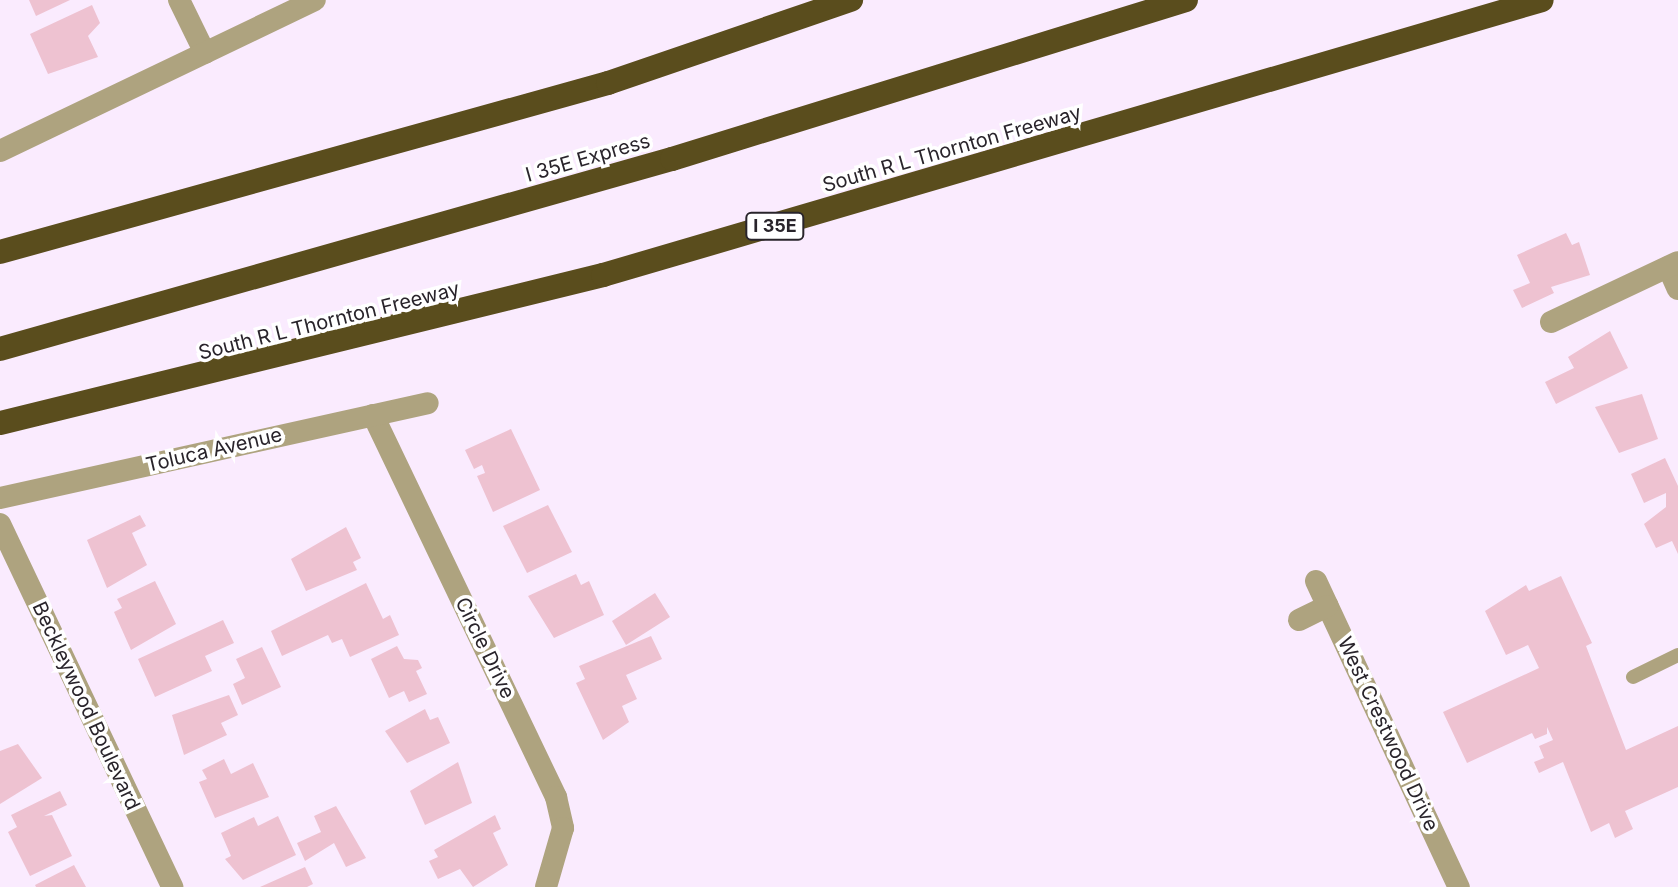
<!DOCTYPE html>
<style>
body{margin:0}
#map{position:relative;width:1678px;height:887px;overflow:hidden;background:#faebfe;font-family:Inter,sans-serif}
div>[style]{position:absolute}
.building>*{inset:0;background:#eec2d1}
.service>*{height:14px;margin:-7px;padding:0 7px;transform-origin:7px;border-radius:7px;background:#aea37f}
.minor>*{height:22px;margin:-11px;padding:0 11px;transform-origin:11px;border-radius:11px;background:#aea37f}
.motorway>*{height:24px;margin:-12px;padding:0 12px;transform-origin:12px;border-radius:12px;background:#5a4d1d}
span{translate:-50% -50%;white-space:nowrap;text-align:center;line-height:1.15;-webkit-text-stroke:7px #fff;paint-order:stroke}
.shield-label span{padding:2px 6px;background:#fff;border:2px solid;border-radius:6px;-webkit-text-stroke-width:0}
.shield-label{font-size:18px;color:#29242b;font-weight:700}
.street-label{font-size:20px;color:#29242b}
</style>
<div id="map">
<div class="building">
<i style="clip-path:polygon(29px 0,70px 0,36px 16px)"></i>
<i style="clip-path:polygon(92px 5px,100px 23px,88px 36px,98px 57px,48px 74px,30px 34px)"></i>
<i style="clip-path:polygon(1566px 233px,1572px 245px,1579px 242px,1590px 275px,1551px 287px,1554px 293px,1522px 308px,1513px 290px,1530px 283px,1517px 255px)"></i>
<i style="clip-path:polygon(1610px 331px,1628px 368px,1556px 404px,1545px 382px,1574px 368px,1568px 357px)"></i>
<i style="clip-path:polygon(1642px 394px,1658px 439px,1619px 453px,1595px 407px)"></i>
<i style="clip-path:polygon(511px 429px,540px 490px,493px 512px,477px 476px,485px 473px,482px 465px,474px 469px,465px 450px)"></i>
<i style="clip-path:polygon(1665px 458px,1678px 486px,1678px 554px,1672px 541px,1656px 548px,1644px 524px,1666px 507px,1666px 493px,1644px 503px,1631px 474px)"></i>
<i style="clip-path:polygon(548px 505px,572px 552px,527px 573px,503px 526px)"></i>
<i style="clip-path:polygon(140px 515px,146px 526px,132px 533px,147px 565px,107px 588px,87px 540px)"></i>
<i style="clip-path:polygon(346px 527px,361px 558px,353px 562px,357px 570px,306px 591px,291px 559px)"></i>
<i style="clip-path:polygon(576px 574px,581px 585px,589px 581px,604px 615px,554px 638px,528px 596px)"></i>
<i style="clip-path:polygon(1561px 576px,1592px 643px,1586px 646px,1626px 750px,1678px 726px,1678px 787px,1625px 811px,1633px 829px,1615px 838px,1609px 823px,1591px 832px,1563px 762px,1539px 773px,1534px 762px,1544px 758px,1539px 746px,1553px 740px,1547px 727px,1547px 734px,1535px 739px,1532px 733px,1467px 763px,1443px 712px,1539px 668px,1528px 645px,1506px 655px,1485px 611px,1526px 585px,1529px 591px)"></i>
<i style="clip-path:polygon(155px 581px,176px 624px,131px 650px,114px 612px,122px 608px,117px 599px)"></i>
<i style="clip-path:polygon(366px 583px,383px 619px,390px 615px,399px 635px,350px 657px,342px 639px,332px 643px,328px 635px,282px 656px,271px 631px)"></i>
<i style="clip-path:polygon(655px 593px,670px 617px,626px 645px,612px 621px)"></i>
<i style="clip-path:polygon(223px 620px,234px 643px,205px 656px,212px 671px,155px 697px,138px 659px)"></i>
<i style="clip-path:polygon(651px 636px,662px 659px,626px 675px,637px 699px,622px 706px,629px 722px,603px 740px,576px 683px,585px 679px,579px 666px)"></i>
<i style="clip-path:polygon(397px 646px,404px 659px,418px 660px,422px 668px,416px 671px,427px 694px,409px 702px,404px 691px,389px 698px,371px 659px)"></i>
<i style="clip-path:polygon(262px 647px,281px 687px,242px 705px,233px 684px,245px 678px,236px 659px)"></i>
<i style="clip-path:polygon(229px 695px,238px 715px,221px 723px,227px 735px,184px 755px,172px 715px)"></i>
<i style="clip-path:polygon(425px 709px,430px 720px,438px 717px,450px 743px,407px 763px,385px 731px)"></i>
<i style="clip-path:polygon(18px 744px,42px 778px,0 804px,0 751px)"></i>
<i style="clip-path:polygon(224px 759px,231px 774px,253px 763px,269px 797px,215px 818px,199px 782px,207px 779px,202px 770px)"></i>
<i style="clip-path:polygon(458px 762px,472px 803px,425px 825px,410px 791px)"></i>
<i style="clip-path:polygon(60px 791px,67px 805px,44px 816px,52px 815px,72px 856px,30px 876px,8px 832px,17px 827px,11px 815px)"></i>
<i style="clip-path:polygon(336px 806px,366px 858px,346px 867px,334px 843px,305px 861px,297px 843px,321px 832px,314px 816px)"></i>
<i style="clip-path:polygon(495px 815px,501px 829px,493px 833px,508px 865px,473px 887px,460px 869px,438px 879px,429px 861px,438px 857px,434px 850px)"></i>
<i style="clip-path:polygon(278px 816px,296px 855px,243px 880px,225px 859px,231px 856px,221px 833px,254px 817px,258px 826px)"></i>
<i style="clip-path:polygon(74px 865px,86px 887px,36px 887px,35px 885px)"></i>
<i style="clip-path:polygon(305px 867px,313px 884px,307px 887px,260px 887px)"></i>
</div>
<div class="service">
<i style="left:1633px;top:677px;width:50px;rotate:-26.1deg"></i>
</div>
<div class="minor">
<i style="left:179px;top:0;width:59px;rotate:63.9deg"></i>
<i style="left:0;top:151px;width:349px;rotate:-25.6deg"></i>
<i style="left:1668px;top:267px;width:24px;rotate:66deg"></i>
<i style="left:1551px;top:322px;width:140px;rotate:-25.3deg"></i>
<i style="left:373px;top:415px;width:424px;rotate:64.4deg"></i>
<i style="left:556px;top:797px;width:32px;rotate:77deg"></i>
<i style="left:563px;top:828px;width:61px;rotate:106.1deg"></i>
<i style="left:0;top:498px;width:438px;rotate:-12.5deg"></i>
<i style="left:0;top:524px;width:402px;rotate:64.6deg"></i>
<i style="left:1316px;top:581px;width:338px;rotate:65deg"></i>
<i style="left:1299px;top:620px;width:32px;rotate:-26deg"></i>
</div>
<div class="motorway">
<i style="left:0;top:252px;width:631px;rotate:-15.53deg"></i>
<i style="left:608px;top:83px;width:257px;rotate:-18.9deg"></i>
<i style="left:0;top:349px;width:698px;rotate:-15.79deg"></i>
<i style="left:672px;top:159px;width:538px;rotate:-17.19deg"></i>
<i style="left:0;top:423px;width:621px;rotate:-13.79deg"></i>
<i style="left:603px;top:275px;width:978px;rotate:-16.32deg"></i>
</div>
<div class="shield-label">
<span style="left:775px;top:226px">I 35E</span>
</div>
<div class="street-label">
<span style="left:952px;top:149px;rotate:-16deg">South R L Thornton Freeway</span>
<span style="left:588px;top:158px;rotate:-16deg">I 35E Express</span>
<span style="left:329px;top:321px;rotate:-14deg">South R L Thornton Freeway</span>
<span style="left:214px;top:450px;rotate:-13deg">Toluca Avenue</span>
<span style="left:485px;top:648px;rotate:64deg">Circle Drive</span>
<span style="left:86px;top:706px;rotate:65deg">Beckleywood Boulevard</span>
<span style="left:1388px;top:734px;rotate:65deg">West Crestwood Drive</span>
</div>
</div>
